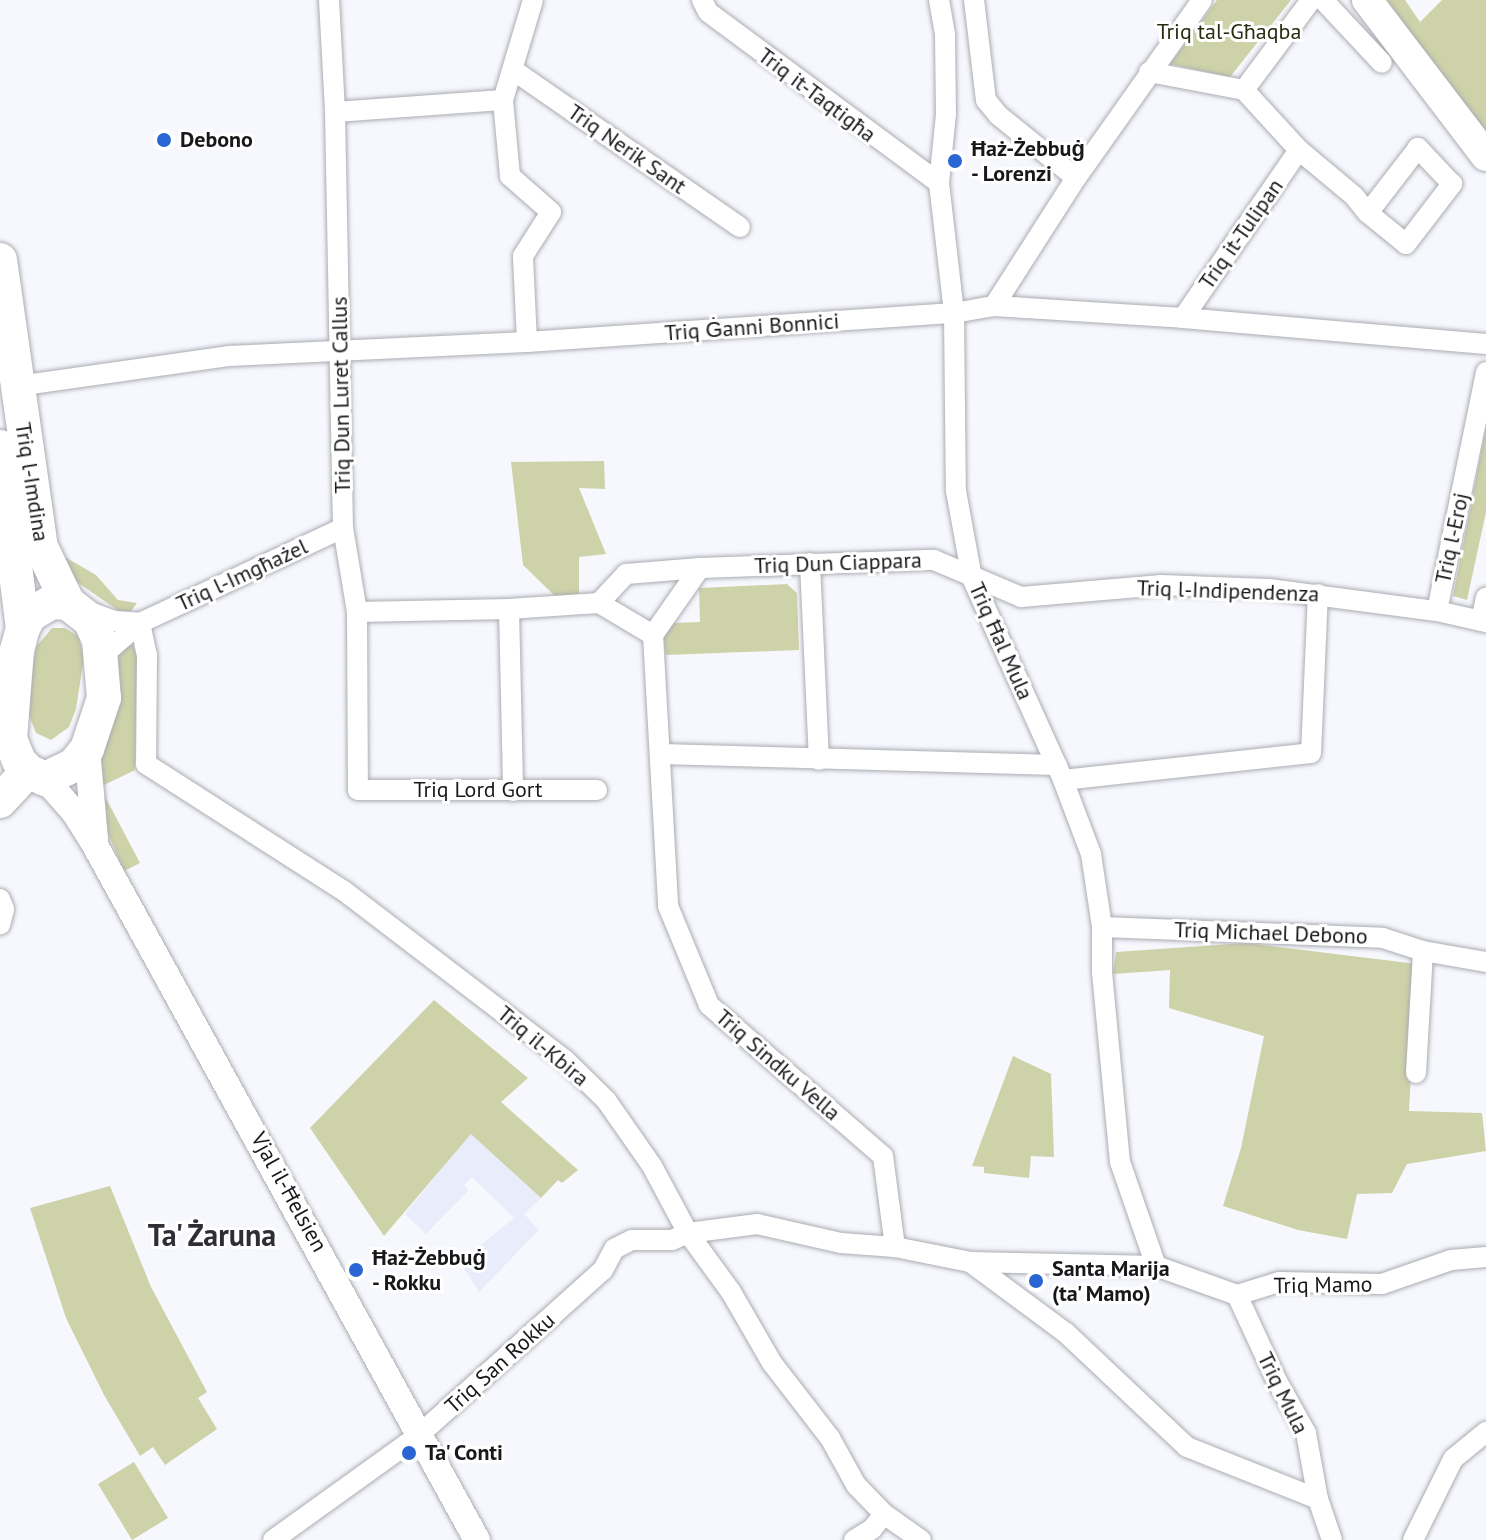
<!DOCTYPE html>
<meta charset="utf-8">
<style>
body{margin:0}
#map{position:relative;width:1486px;height:1540px;overflow:hidden;background:#f7f8fe;font-family:"PT Sans",sans-serif}
div>[style]{position:absolute}
.built>*{inset:0;background:#e9ecfb}
.green>*{inset:0;background:#ced2a8}
.roads{filter:drop-shadow(0 0 2px #aaacb2) drop-shadow(0 0 2px #aaacb2)}
.street>*{height:20px;margin:-10px;padding:0 10px;transform-origin:10px;border-radius:10px;background:#fff}
.secondary>*{height:26px;margin:-13px;padding:0 13px;transform-origin:13px;border-radius:13px;background:#fff}
.primary>*{height:30px;margin:-15px;padding:0 15px;transform-origin:15px;border-radius:15px;background:#fff}
.highway>*{height:34px;margin:-17px;padding:0 17px;transform-origin:17px;border-radius:17px;background:#fff}
.dots>*{width:22px;height:22px;translate:-50% -50%;box-sizing:border-box;border:4px solid #fff;border-radius:50%}
span{translate:-50% -50%;white-space:nowrap;text-align:center;line-height:1.15;-webkit-text-stroke:6px #fff;paint-order:stroke}
.park-label{font-size:22px;color:#2a2c0e}
.street-label{font-size:22px;color:#17181a}
.poi-label{font-size:22px;color:#17181a;font-weight:700}
.left{translate:0 -50%;text-align:left}
.district-label{font-size:30px;color:#2e2f34;font-weight:700}
</style>
<div id="map">
<div class="built">
<i style="clip-path:polygon(471px 1133px,541px 1198px,524px 1214px,539px 1230px,479px 1292px,460px 1262px,514px 1218px,472px 1177px,464px 1185px,469px 1190px,426px 1234px,405px 1214px)"></i>
</div>
<div class="green">
<i style="clip-path:polygon(1217px 0,1291px 0,1230px 77px,1170px 64px)"></i>
<i style="clip-path:polygon(1387px 0,1405px 0,1420px 22px,1442px 0,1486px 0,1486px 136px)"></i>
<i style="clip-path:polygon(1486px 428px,1486px 512px,1467px 600px,1453px 596px)"></i>
<i style="clip-path:polygon(604px 461px,605px 489px,579px 488px,606px 554px,579px 557px,579px 595px,555px 596px,523px 565px,511px 462px)"></i>
<i style="clip-path:polygon(65px 557px,96px 575px,118px 600px,137px 603px,131px 611px,119px 611px,77px 582px,62px 559px)"></i>
<i style="clip-path:polygon(787px 584px,797px 593px,799px 650px,666px 655px,663px 635px,673px 623px,700px 622px,699px 588px)"></i>
<i style="clip-path:polygon(52px 628px,65px 628px,78px 636px,84px 657px,76px 709px,69px 727px,51px 740px,36px 733px,27px 710px,36px 647px)"></i>
<i style="clip-path:polygon(126px 645px,133px 646px,137px 656px,135px 770px,100px 787px,140px 863px,124px 871px,90px 792px,116px 703px,119px 654px)"></i>
<i style="clip-path:polygon(1246px 943px,1417px 964px,1409px 1111px,1482px 1113px,1486px 1151px,1407px 1164px,1392px 1193px,1357px 1194px,1347px 1239px,1298px 1230px,1223px 1206px,1241px 1148px,1264px 1036px,1169px 1008px,1170px 970px,1113px 974px,1116px 952px)"></i>
<i style="clip-path:polygon(434px 1000px,528px 1078px,501px 1102px,578px 1170px,562px 1183px,558px 1180px,541px 1198px,471px 1134px,384px 1236px,310px 1128px)"></i>
<i style="clip-path:polygon(1013px 1056px,1051px 1074px,1054px 1157px,1031px 1156px,1029px 1178px,984px 1173px,984px 1167px,972px 1166px)"></i>
<i style="clip-path:polygon(110px 1186px,151px 1287px,207px 1392px,198px 1398px,217px 1429px,165px 1465px,153px 1447px,140px 1456px,104px 1395px,66px 1318px,30px 1208px)"></i>
<i style="clip-path:polygon(134px 1462px,168px 1518px,132px 1540px,98px 1484px)"></i>
</div>
<div class="roads">
<div class="street">
<i style="left:329px;top:0;width:112px;rotate:86.9deg"></i>
<i style="left:335px;top:112px;width:416px;rotate:88.9deg"></i>
<i style="left:343px;top:528px;width:85px;rotate:80.5deg"></i>
<i style="left:357px;top:612px;width:178px;rotate:89.7deg"></i>
<i style="left:358px;top:790px;width:239px"></i>
<i style="left:702px;top:0;width:13px;rotate:63deg"></i>
<i style="left:708px;top:12px;width:287px;rotate:36.5deg"></i>
<i style="left:939px;top:0;width:36px;rotate:80deg"></i>
<i style="left:945px;top:35px;width:79px;rotate:89.3deg"></i>
<i style="left:946px;top:114px;width:69px;rotate:95.8deg"></i>
<i style="left:939px;top:183px;width:131px;rotate:83.4deg"></i>
<i style="left:954px;top:313px;width:178px;rotate:89.4deg"></i>
<i style="left:956px;top:491px;width:88px;rotate:79.6deg"></i>
<i style="left:972px;top:578px;width:222px;rotate:65.7deg"></i>
<i style="left:1063px;top:780px;width:79px;rotate:69.3deg"></i>
<i style="left:1091px;top:854px;width:74px;rotate:81.4deg"></i>
<i style="left:1102px;top:927px;width:45px;rotate:90deg"></i>
<i style="left:1102px;top:972px;width:191px;rotate:84.6deg"></i>
<i style="left:1120px;top:1162px;width:110px;rotate:70.9deg"></i>
<i style="left:974px;top:0;width:101px;rotate:83.2deg"></i>
<i style="left:986px;top:100px;width:19px;rotate:51deg"></i>
<i style="left:998px;top:115px;width:100px;rotate:38.9deg"></i>
<i style="left:1323px;top:0;width:86px;rotate:46.9deg"></i>
<i style="left:513px;top:70px;width:276px;rotate:34.7deg"></i>
<i style="left:1149px;top:72px;width:97px;rotate:10.7deg"></i>
<i style="left:1244px;top:90px;width:81px;rotate:47.5deg"></i>
<i style="left:1299px;top:150px;width:72px;rotate:39.9deg"></i>
<i style="left:1354px;top:196px;width:22px;rotate:51deg"></i>
<i style="left:1368px;top:213px;width:49px;rotate:39.2deg"></i>
<i style="left:1406px;top:244px;width:76px;rotate:-52.5deg"></i>
<i style="left:1452px;top:184px;width:50px;rotate:-133.4deg"></i>
<i style="left:1418px;top:148px;width:82px;rotate:127.6deg"></i>
<i style="left:1244px;top:90px;width:112px;rotate:-53.3deg"></i>
<i style="left:335px;top:112px;width:168px;rotate:-4.1deg"></i>
<i style="left:994px;top:306px;width:152px;rotate:-57.4deg"></i>
<i style="left:1076px;top:178px;width:218px;rotate:-54.7deg"></i>
<i style="left:1183px;top:318px;width:204px;rotate:-55.4deg"></i>
<i style="left:527px;top:342px;width:86px;rotate:-92.7deg"></i>
<i style="left:523px;top:256px;width:52px;rotate:-57.5deg"></i>
<i style="left:551px;top:212px;width:55px;rotate:-138.7deg"></i>
<i style="left:510px;top:176px;width:76px;rotate:-95.3deg"></i>
<i style="left:503px;top:100px;width:104px;rotate:-73.3deg"></i>
<i style="left:18px;top:386px;width:213px;rotate:-8.1deg"></i>
<i style="left:229px;top:356px;width:298px;rotate:-2.7deg"></i>
<i style="left:527px;top:342px;width:428px;rotate:-3.9deg"></i>
<i style="left:954px;top:313px;width:41px;rotate:-9.9deg"></i>
<i style="left:994px;top:306px;width:189px;rotate:3.6deg"></i>
<i style="left:1183px;top:318px;width:304px;rotate:4.9deg"></i>
<i style="left:810px;top:563px;width:197px;rotate:87.4deg"></i>
<i style="left:599px;top:603px;width:40px;rotate:-47deg"></i>
<i style="left:626px;top:574px;width:74px;rotate:-4.6deg"></i>
<i style="left:509px;top:609px;width:182px;rotate:88.7deg"></i>
<i style="left:84px;top:610px;width:32px;rotate:20deg"></i>
<i style="left:114px;top:621px;width:26px;rotate:4deg"></i>
<i style="left:1437px;top:611px;width:244px;rotate:-78.4deg"></i>
<i style="left:357px;top:612px;width:152px;rotate:-1.1deg"></i>
<i style="left:509px;top:609px;width:90px;rotate:-3.8deg"></i>
<i style="left:599px;top:603px;width:63px;rotate:30.7deg"></i>
<i style="left:653px;top:635px;width:82px;rotate:-55deg"></i>
<i style="left:700px;top:568px;width:234px;rotate:-2deg"></i>
<i style="left:934px;top:560px;width:95px;rotate:23deg"></i>
<i style="left:1021px;top:597px;width:141px;rotate:-4.9deg"></i>
<i style="left:1161px;top:585px;width:108px;rotate:2.1deg"></i>
<i style="left:1269px;top:589px;width:169px;rotate:7.5deg"></i>
<i style="left:1437px;top:611px;width:50px;rotate:12.7deg"></i>
<i style="left:1481px;top:621px;width:24px;rotate:-78deg"></i>
<i style="left:140px;top:623px;width:33px;rotate:78deg"></i>
<i style="left:147px;top:655px;width:109px;rotate:90.5deg"></i>
<i style="left:146px;top:764px;width:235px;rotate:32.7deg"></i>
<i style="left:344px;top:891px;width:278px;rotate:37.4deg"></i>
<i style="left:565px;top:1060px;width:57px;rotate:44.3deg"></i>
<i style="left:606px;top:1100px;width:80px;rotate:55.1deg"></i>
<i style="left:652px;top:1166px;width:76px;rotate:61.8deg"></i>
<i style="left:688px;top:1233px;width:73px;rotate:53.9deg"></i>
<i style="left:731px;top:1292px;width:82px;rotate:60deg"></i>
<i style="left:772px;top:1363px;width:95px;rotate:52.3deg"></i>
<i style="left:830px;top:1438px;width:54px;rotate:61deg"></i>
<i style="left:856px;top:1485px;width:40px;rotate:46deg"></i>
<i style="left:884px;top:1514px;width:45px;rotate:35.1deg"></i>
<i style="left:653px;top:635px;width:271px;rotate:86.8deg"></i>
<i style="left:668px;top:906px;width:107px;rotate:67.5deg"></i>
<i style="left:709px;top:1005px;width:230px;rotate:41deg"></i>
<i style="left:883px;top:1156px;width:92px;rotate:82.5deg"></i>
<i style="left:102px;top:656px;width:50px;rotate:-41deg"></i>
<i style="left:140px;top:623px;width:224px;rotate:-25.1deg"></i>
<i style="left:661px;top:754px;width:396px;rotate:1.6deg"></i>
<i style="left:1063px;top:780px;width:249px;rotate:-6.2deg"></i>
<i style="left:1311px;top:753px;width:159px;rotate:-87.5deg"></i>
<i style="left:0;top:899px;width:11px;rotate:68deg"></i>
<i style="left:4px;top:909px;width:16px;rotate:104deg"></i>
<i style="left:1102px;top:927px;width:281px;rotate:2.2deg"></i>
<i style="left:1383px;top:938px;width:42px;rotate:18deg"></i>
<i style="left:1423px;top:951px;width:64px;rotate:9.9deg"></i>
<i style="left:1416px;top:1073px;width:122px;rotate:-86.7deg"></i>
<i style="left:970px;top:1262px;width:119px;rotate:36.5deg"></i>
<i style="left:1066px;top:1333px;width:166px;rotate:43.3deg"></i>
<i style="left:1187px;top:1447px;width:141px;rotate:21.7deg"></i>
<i style="left:1237px;top:1295px;width:95px;rotate:65.1deg"></i>
<i style="left:1277px;top:1381px;width:60px;rotate:60.9deg"></i>
<i style="left:1306px;top:1433px;width:67px;rotate:79.7deg"></i>
<i style="left:1318px;top:1499px;width:43px;rotate:71.1deg"></i>
<i style="left:273px;top:1540px;width:180px;rotate:-35.7deg"></i>
<i style="left:419px;top:1435px;width:247px;rotate:-41.9deg"></i>
<i style="left:603px;top:1270px;width:24px;rotate:-62deg"></i>
<i style="left:614px;top:1249px;width:20px;rotate:-27deg"></i>
<i style="left:632px;top:1240px;width:40px"></i>
<i style="left:672px;top:1240px;width:17px;rotate:-24deg"></i>
<i style="left:688px;top:1233px;width:70px;rotate:-7.4deg"></i>
<i style="left:757px;top:1224px;width:86px;rotate:12.7deg"></i>
<i style="left:841px;top:1243px;width:54px;rotate:4.2deg"></i>
<i style="left:895px;top:1247px;width:76px;rotate:11.3deg"></i>
<i style="left:970px;top:1262px;width:186px;rotate:1.2deg"></i>
<i style="left:1156px;top:1266px;width:86px;rotate:19.7deg"></i>
<i style="left:1237px;top:1295px;width:44px;rotate:-17.2deg"></i>
<i style="left:1279px;top:1282px;width:103px;rotate:1.1deg"></i>
<i style="left:1382px;top:1284px;width:73px;rotate:-19.2deg"></i>
<i style="left:1451px;top:1260px;width:35px;rotate:-5deg"></i>
<i style="left:854px;top:1540px;width:21px;rotate:-31deg"></i>
<i style="left:872px;top:1529px;width:19px;rotate:-51deg"></i>
<i style="left:1413px;top:1540px;width:90px;rotate:-63.7deg"></i>
<i style="left:1453px;top:1459px;width:43px;rotate:-39.3deg"></i>
</div>
<div class="secondary">
<i style="left:87px;top:749px;width:90px;rotate:84.9deg"></i>
<i style="left:45px;top:779px;width:45px;rotate:48.6deg"></i>
<i style="left:75px;top:813px;width:40px;rotate:58deg"></i>
<i style="left:96px;top:847px;width:791px;rotate:61.2deg"></i>
</div>
<div class="primary">
<i style="left:1367px;top:0;width:196px;rotate:52.7deg"></i>
</div>
<div class="highway">
<i style="left:0;top:260px;width:290px;rotate:81.9deg"></i>
<i style="left:41px;top:547px;width:62px;rotate:64.3deg"></i>
<i style="left:0;top:447px;width:182px;rotate:82.8deg"></i>
<i style="left:52px;top:602px;width:16px;rotate:4deg"></i>
<i style="left:68px;top:603px;width:28px;rotate:38deg"></i>
<i style="left:90px;top:620px;width:22px;rotate:66deg"></i>
<i style="left:99px;top:640px;width:58px;rotate:85.1deg"></i>
<i style="left:104px;top:698px;width:54px;rotate:108.4deg"></i>
<i style="left:87px;top:749px;width:21px;rotate:129deg"></i>
<i style="left:74px;top:765px;width:32px;rotate:154deg"></i>
<i style="left:45px;top:779px;width:19px;rotate:-155deg"></i>
<i style="left:28px;top:771px;width:13px;rotate:-132deg"></i>
<i style="left:19px;top:761px;width:24px;rotate:-112deg"></i>
<i style="left:10px;top:739px;width:89px;rotate:-85.5deg"></i>
<i style="left:17px;top:650px;width:23px;rotate:-75deg"></i>
<i style="left:23px;top:628px;width:15px;rotate:-62deg"></i>
<i style="left:30px;top:615px;width:26px;rotate:-31deg"></i>
<i style="left:0;top:801px;width:41px;rotate:-47deg"></i>
</div>
</div>
<div class="dots">
<i style="left:164px;top:140px;background:#2966d3"></i>
<i style="left:955px;top:161px;background:#2966d3"></i>
<i style="left:356px;top:1270px;background:#2966d3"></i>
<i style="left:1036px;top:1281px;background:#2966d3"></i>
<i style="left:409px;top:1453px;background:#2966d3"></i>
</div>
<div class="park-label">
<span style="left:1229px;top:32px">Triq tal-Għaqba</span>
</div>
<div class="street-label">
<span style="left:817px;top:95px;rotate:37deg">Triq it-Taqtigħa</span>
<span style="left:627px;top:149px;rotate:35deg">Triq Nerik Sant</span>
<span style="left:1241px;top:234px;rotate:-55deg">Triq it-Tulipan</span>
<span style="left:752px;top:327px;rotate:-4deg">Triq Ġanni Bonnici</span>
<span style="left:341px;top:395px;rotate:-91deg">Triq Dun Luret Callus</span>
<span style="left:32px;top:482px;rotate:81deg">Triq l-Imdina</span>
<span style="left:1452px;top:538px;rotate:-78deg">Triq l-Eroj</span>
<span style="left:838px;top:563px;rotate:-2deg">Triq Dun Ciappara</span>
<span style="left:242px;top:575px;rotate:-25deg">Triq l-Imgħażel</span>
<span style="left:1228px;top:591px;rotate:2deg">Triq l-Indipendenza</span>
<span style="left:1001px;top:641px;rotate:66deg">Triq Ħal Mula</span>
<span style="left:478px;top:790px">Triq Lord Gort</span>
<span style="left:1271px;top:933px;rotate:2deg">Triq Michael Debono</span>
<span style="left:543px;top:1046px;rotate:40deg">Triq il-Kbira</span>
<span style="left:778px;top:1065px;rotate:41deg">Triq Sindku Vella</span>
<span style="left:289px;top:1192px;rotate:61deg">Vjal il-Ħelsien</span>
<span style="left:1323px;top:1285px;rotate:-1deg">Triq Mamo</span>
<span style="left:500px;top:1363px;rotate:-42deg">Triq San Rokku</span>
<span style="left:1283px;top:1393px;rotate:64deg">Triq Mula</span>
</div>
<div class="poi-label">
<span class="left" style="left:180px;top:140px">Debono</span>
<span class="left" style="left:971px;top:161px">Ħaż-Żebbuġ<br>- Lorenzi</span>
<span class="left" style="left:372px;top:1270px">Ħaż-Żebbuġ<br>- Rokku</span>
<span class="left" style="left:1052px;top:1281px">Santa Marija<br>(ta' Mamo)</span>
<span class="left" style="left:425px;top:1453px">Ta' Conti</span>
</div>
<div class="district-label">
<span style="left:212px;top:1235px">Ta' Żaruna</span>
</div>
</div>
